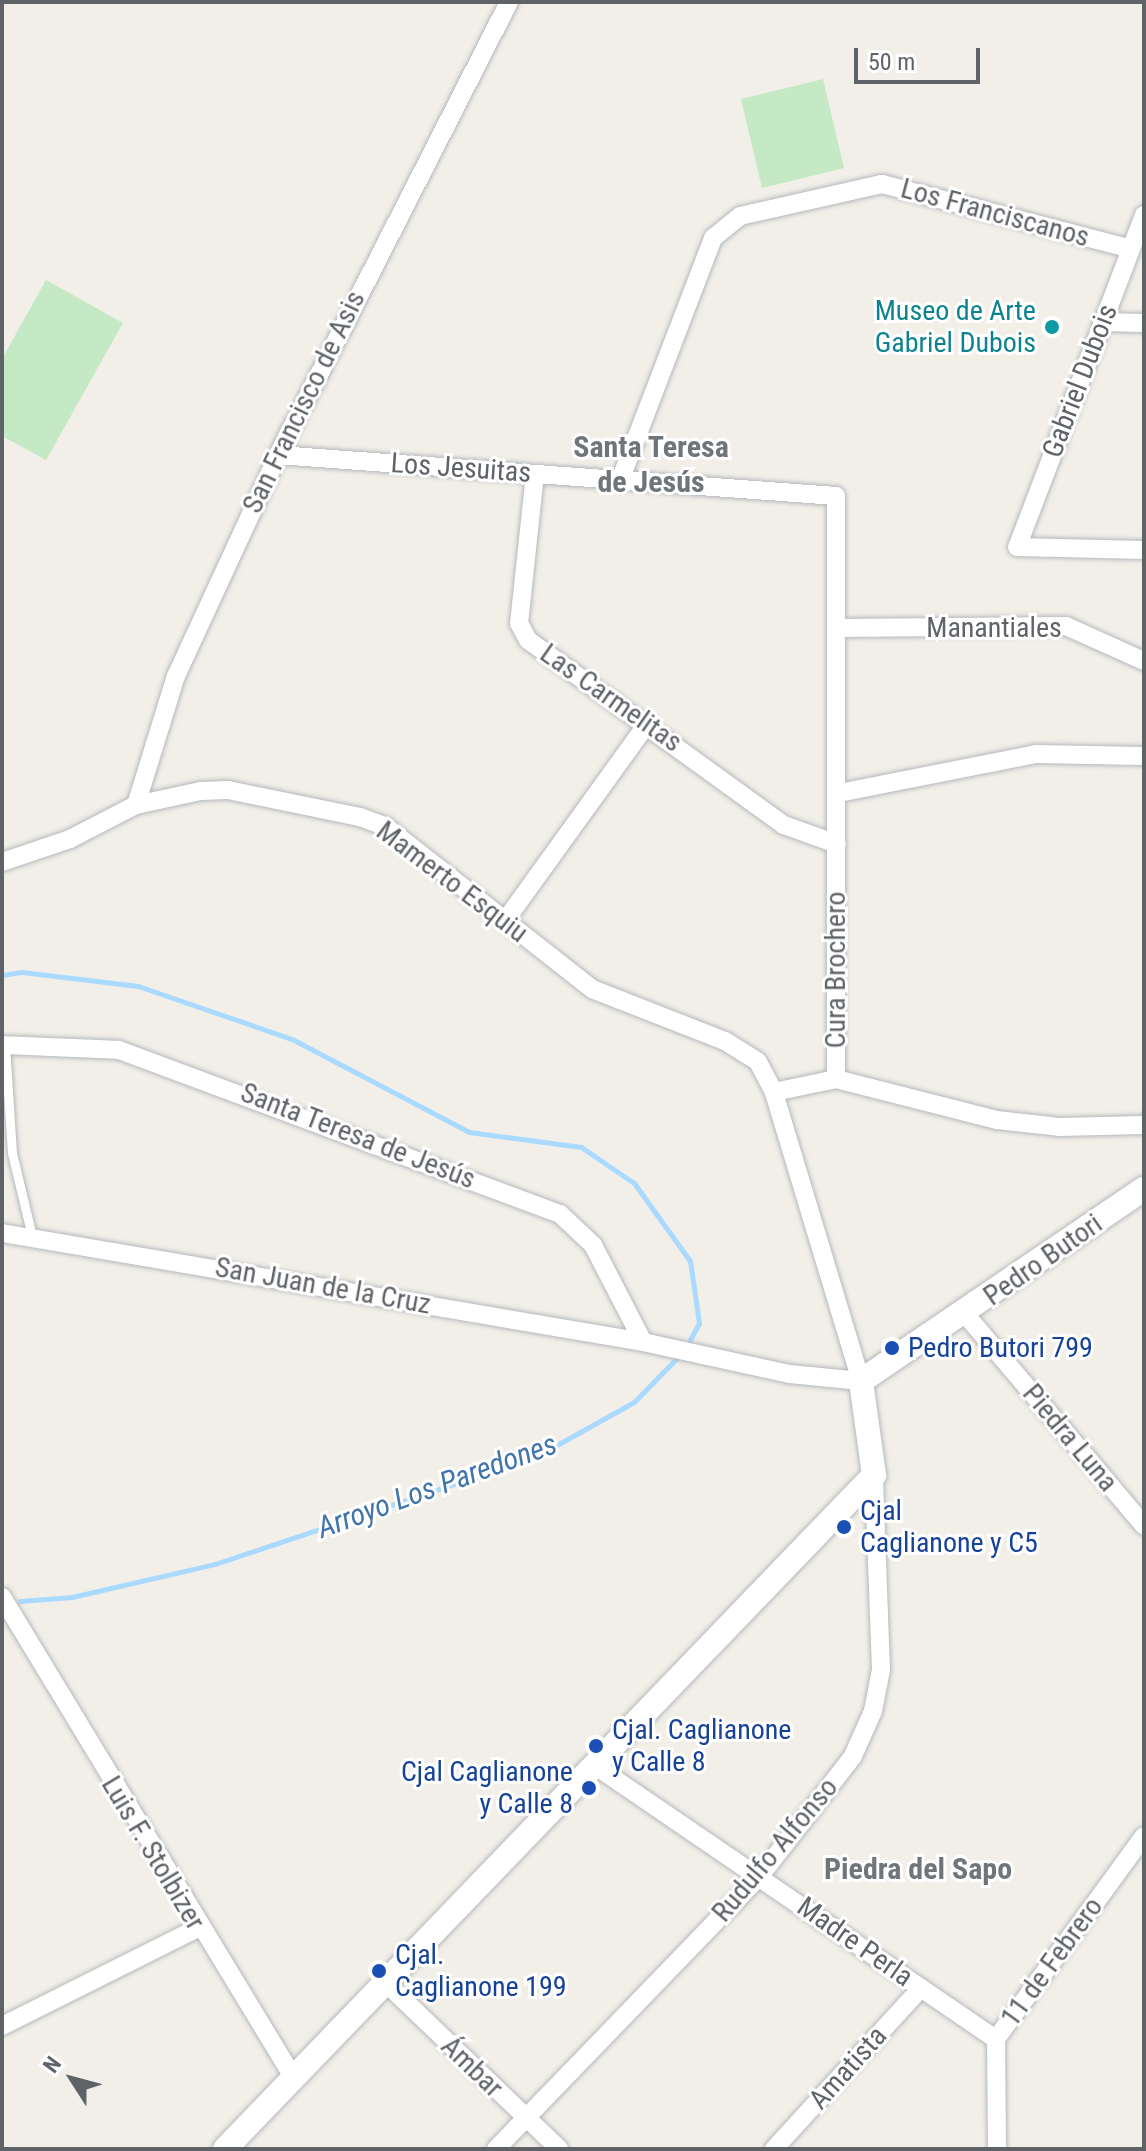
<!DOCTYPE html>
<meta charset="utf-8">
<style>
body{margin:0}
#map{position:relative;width:1146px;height:2151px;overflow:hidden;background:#f1efe8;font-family:"Roboto Condensed",sans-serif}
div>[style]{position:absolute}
.green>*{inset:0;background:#c5e8c5}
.stream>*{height:5px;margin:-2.5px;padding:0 2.5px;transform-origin:2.5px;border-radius:2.5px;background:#aadaff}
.roads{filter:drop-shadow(0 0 2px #b5b8bc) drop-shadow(0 0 2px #b5b8bc)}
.lane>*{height:9px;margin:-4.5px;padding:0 4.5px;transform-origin:4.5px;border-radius:4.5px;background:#fff}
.street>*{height:18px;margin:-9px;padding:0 9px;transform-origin:9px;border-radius:9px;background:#fff}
.secondary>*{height:24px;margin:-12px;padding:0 12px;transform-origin:12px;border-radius:12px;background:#fff}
.dots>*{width:22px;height:22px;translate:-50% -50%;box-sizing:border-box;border:4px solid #fff;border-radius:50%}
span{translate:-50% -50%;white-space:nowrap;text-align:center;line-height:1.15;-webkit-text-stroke:6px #fff;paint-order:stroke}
.street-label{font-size:28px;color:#5f6368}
.culture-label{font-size:28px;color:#0d838f}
.right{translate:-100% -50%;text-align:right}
.transit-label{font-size:28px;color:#164399}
.left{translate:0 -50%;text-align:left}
.neighbourhood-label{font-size:30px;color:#70757a;font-weight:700}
.water-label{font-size:30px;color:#4174aa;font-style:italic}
.frame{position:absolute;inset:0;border:4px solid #5f6368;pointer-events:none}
.north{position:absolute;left:32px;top:2039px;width:80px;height:80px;-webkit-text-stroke:6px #fff;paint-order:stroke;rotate:306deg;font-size:22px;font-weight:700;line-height:32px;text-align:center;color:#5f6368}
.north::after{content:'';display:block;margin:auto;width:28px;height:36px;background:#5f6368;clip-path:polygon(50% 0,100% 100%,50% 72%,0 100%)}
.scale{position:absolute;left:854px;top:48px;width:126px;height:36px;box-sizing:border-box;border:4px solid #5f6368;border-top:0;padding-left:10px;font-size:24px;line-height:28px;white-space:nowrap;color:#5f6368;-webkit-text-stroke:6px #fff;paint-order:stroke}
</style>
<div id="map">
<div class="green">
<i style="clip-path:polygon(823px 79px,844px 168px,762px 188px,741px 99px)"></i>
<i style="clip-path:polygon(46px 280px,123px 323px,46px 460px,2px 436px,2px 359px)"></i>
</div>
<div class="stream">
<i style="left:2px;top:975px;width:20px;rotate:-9deg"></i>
<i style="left:22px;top:972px;width:117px;rotate:6.9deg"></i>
<i style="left:138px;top:986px;width:163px;rotate:19deg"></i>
<i style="left:292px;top:1039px;width:200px;rotate:27.7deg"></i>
<i style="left:469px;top:1132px;width:113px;rotate:7.6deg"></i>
<i style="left:581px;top:1147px;width:64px;rotate:34.2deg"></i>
<i style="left:634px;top:1183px;width:96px;rotate:54.3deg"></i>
<i style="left:690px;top:1261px;width:63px;rotate:81.7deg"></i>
<i style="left:699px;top:1323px;width:27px;rotate:118deg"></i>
<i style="left:20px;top:1601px;width:52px;rotate:-4.4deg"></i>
<i style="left:72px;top:1597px;width:147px;rotate:-13deg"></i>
<i style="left:215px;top:1564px;width:340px;rotate:-18.5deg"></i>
<i style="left:537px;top:1456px;width:111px;rotate:-29.1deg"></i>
<i style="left:634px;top:1402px;width:66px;rotate:-45.6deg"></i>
</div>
<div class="roads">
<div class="lane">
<i style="left:5px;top:1045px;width:108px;rotate:86.3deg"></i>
<i style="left:12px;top:1153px;width:85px;rotate:76.5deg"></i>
</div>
<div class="street">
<i style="left:1144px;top:215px;width:355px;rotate:110.9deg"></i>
<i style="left:1017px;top:547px;width:127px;rotate:1.4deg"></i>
<i style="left:1102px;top:322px;width:42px;rotate:1.4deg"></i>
<i style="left:535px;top:474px;width:150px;rotate:96.1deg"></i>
<i style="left:519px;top:623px;width:19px;rotate:62deg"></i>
<i style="left:528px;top:640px;width:316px;rotate:35.9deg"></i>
<i style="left:784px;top:825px;width:56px;rotate:19.7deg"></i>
<i style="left:621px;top:478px;width:257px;rotate:-69deg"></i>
<i style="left:713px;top:238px;width:35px;rotate:-39deg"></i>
<i style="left:740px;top:216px;width:146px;rotate:-12.7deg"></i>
<i style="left:882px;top:184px;width:257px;rotate:14.6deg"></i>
<i style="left:836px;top:628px;width:230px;rotate:-0.5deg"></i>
<i style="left:1066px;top:626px;width:85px;rotate:24.2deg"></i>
<i style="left:839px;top:793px;width:201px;rotate:-11.2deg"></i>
<i style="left:1036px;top:754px;width:108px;rotate:1.1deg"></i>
<i style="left:136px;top:805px;width:135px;rotate:-72.8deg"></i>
<i style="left:176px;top:676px;width:243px;rotate:-65.2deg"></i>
<i style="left:278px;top:455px;width:508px;rotate:-62.98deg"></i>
<i style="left:2px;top:862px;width:72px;rotate:-18.7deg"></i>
<i style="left:70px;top:839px;width:74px;rotate:-27.3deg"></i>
<i style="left:136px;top:805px;width:66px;rotate:-12.2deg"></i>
<i style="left:201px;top:791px;width:27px;rotate:-2deg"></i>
<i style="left:228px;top:790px;width:135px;rotate:11.6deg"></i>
<i style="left:360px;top:817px;width:27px;rotate:20deg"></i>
<i style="left:385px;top:826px;width:263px;rotate:38.2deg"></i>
<i style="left:592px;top:989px;width:143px;rotate:21.4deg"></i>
<i style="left:725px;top:1041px;width:39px;rotate:32deg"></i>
<i style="left:758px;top:1062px;width:34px;rotate:62deg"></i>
<i style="left:505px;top:921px;width:244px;rotate:-54.2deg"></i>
<i style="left:2px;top:1045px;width:117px;rotate:2.4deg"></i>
<i style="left:119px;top:1050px;width:471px;rotate:20.4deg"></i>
<i style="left:560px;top:1214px;width:45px;rotate:43.2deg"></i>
<i style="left:593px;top:1245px;width:109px;rotate:62.7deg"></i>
<i style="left:836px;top:1079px;width:166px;rotate:14.3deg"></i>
<i style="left:997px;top:1120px;width:62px;rotate:6.4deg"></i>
<i style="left:1059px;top:1127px;width:85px;rotate:-1.3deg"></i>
<i style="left:2px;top:1233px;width:650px;rotate:9.65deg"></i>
<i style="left:643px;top:1342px;width:150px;rotate:12.3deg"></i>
<i style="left:790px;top:1374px;width:71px;rotate:5.6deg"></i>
<i style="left:861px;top:1381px;width:302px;rotate:-106.8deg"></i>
<i style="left:774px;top:1092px;width:63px;rotate:-11.8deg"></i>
<i style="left:836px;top:1079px;width:583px;rotate:-90deg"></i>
<i style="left:836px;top:496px;width:560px;rotate:-175.8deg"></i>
<i style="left:966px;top:1315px;width:276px;rotate:49.8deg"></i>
<i style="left:2px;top:1597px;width:561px;rotate:58.77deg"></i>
<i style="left:594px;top:1765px;width:486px;rotate:34.3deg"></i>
<i style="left:386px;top:1983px;width:240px;rotate:43.8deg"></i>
<i style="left:2px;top:2026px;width:219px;rotate:-26.6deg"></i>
<i style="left:496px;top:2149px;width:380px;rotate:-46deg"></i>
<i style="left:760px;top:1876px;width:152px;rotate:-52.2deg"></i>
<i style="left:853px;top:1756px;width:49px;rotate:-66deg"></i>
<i style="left:873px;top:1711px;width:42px;rotate:-79deg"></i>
<i style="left:881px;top:1670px;width:195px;rotate:-92.1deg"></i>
<i style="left:774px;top:2149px;width:218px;rotate:-47.6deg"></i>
<i style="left:997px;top:2149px;width:110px;rotate:-90.5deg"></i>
<i style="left:996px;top:2039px;width:251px;rotate:-53.9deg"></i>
</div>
<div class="secondary">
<i style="left:225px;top:2149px;width:936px;rotate:-46.08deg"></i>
<i style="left:874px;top:1475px;width:95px;rotate:-97.9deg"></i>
<i style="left:861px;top:1381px;width:342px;rotate:-34.2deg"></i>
</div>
</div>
<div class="dots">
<i style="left:1052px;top:327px;background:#0f9aa8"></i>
<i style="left:892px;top:1348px;background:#1a4fb4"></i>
<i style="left:844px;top:1527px;background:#1a4fb4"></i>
<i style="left:596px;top:1746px;background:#1a4fb4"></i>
<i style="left:589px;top:1788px;background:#1a4fb4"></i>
<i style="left:379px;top:1971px;background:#1a4fb4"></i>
</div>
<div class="street-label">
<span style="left:995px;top:213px;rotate:15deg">Los Franciscanos</span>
<span style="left:1080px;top:381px;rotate:-69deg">Gabriel Dubois</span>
<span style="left:304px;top:402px;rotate:-64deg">San Francisco de Asis</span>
<span style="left:461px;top:468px;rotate:4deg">Los Jesuitas</span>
<span style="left:994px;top:628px">Manantiales</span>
<span style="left:611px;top:698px;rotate:35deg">Las Carmelitas</span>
<span style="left:452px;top:882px;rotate:37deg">Mamerto Esquiu</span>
<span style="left:836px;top:970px;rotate:-90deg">Cura Brochero</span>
<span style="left:358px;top:1136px;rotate:21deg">Santa Teresa de Jesús</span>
<span style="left:1043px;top:1260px;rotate:-35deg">Pedro Butori</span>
<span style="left:323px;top:1286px;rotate:10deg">San Juan de la Cruz</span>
<span style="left:1070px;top:1438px;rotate:50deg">Piedra Luna</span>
<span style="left:775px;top:1850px;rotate:-50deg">Rudulfo Alfonso</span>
<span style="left:153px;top:1853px;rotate:59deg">Luis F. Stolbizer</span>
<span style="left:855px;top:1942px;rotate:35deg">Madre Perla</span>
<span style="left:1052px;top:1962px;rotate:-54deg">11 de Febrero</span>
<span style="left:472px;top:2067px;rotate:44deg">Ámbar</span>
<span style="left:848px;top:2068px;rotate:-48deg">Amatista</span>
</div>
<div class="culture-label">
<span class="right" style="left:1036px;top:327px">Museo de Arte<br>Gabriel Dubois</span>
</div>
<div class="transit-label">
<span class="left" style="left:908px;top:1348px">Pedro Butori 799</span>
<span class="left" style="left:860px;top:1527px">Cjal<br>Caglianone y C5</span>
<span class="left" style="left:612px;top:1746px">Cjal. Caglianone<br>y Calle 8</span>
<span class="right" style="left:573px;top:1788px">Cjal Caglianone<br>y Calle 8</span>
<span class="left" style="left:395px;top:1971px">Cjal.<br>Caglianone 199</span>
</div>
<div class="neighbourhood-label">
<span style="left:651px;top:464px">Santa Teresa<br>de Jesús</span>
<span style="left:918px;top:1869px">Piedra del Sapo</span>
</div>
<div class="water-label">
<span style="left:437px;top:1486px;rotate:-20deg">Arroyo Los Paredones</span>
</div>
<div class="frame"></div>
<div class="north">N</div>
<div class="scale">50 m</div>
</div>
